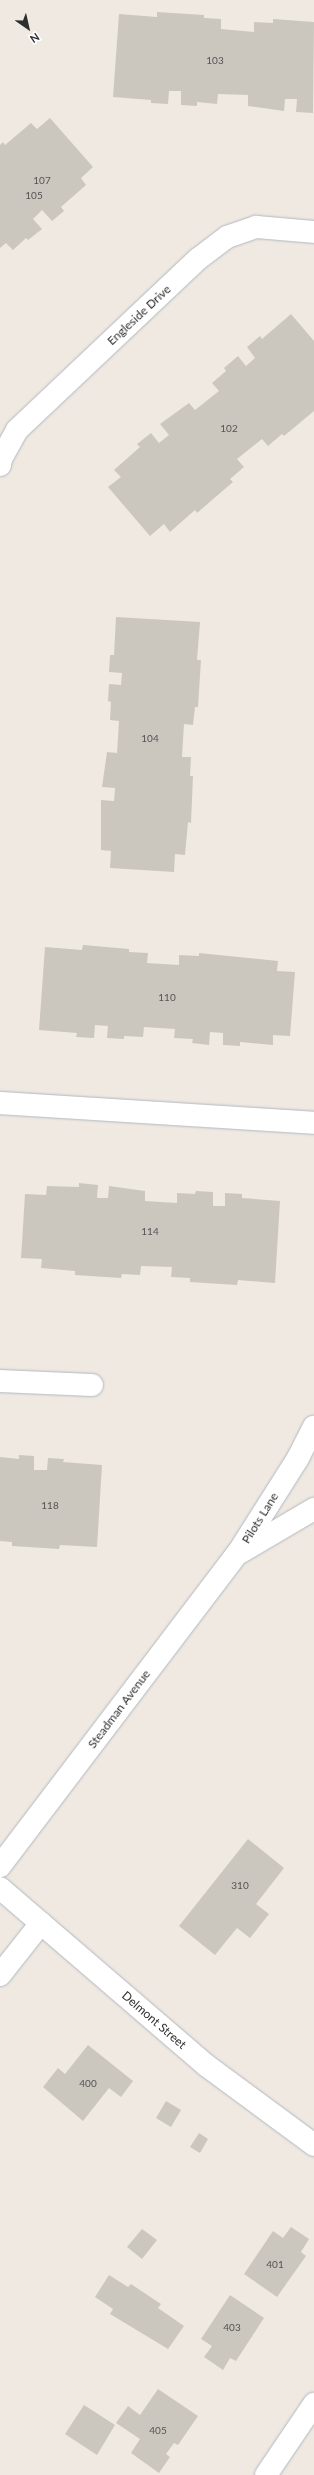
<!DOCTYPE html>
<style>
body{margin:0}
#map{position:relative;width:314px;height:2475px;overflow:hidden;background:#efe9e1;font-family:Lato,sans-serif}
div>[style]{position:absolute}
.building>*{inset:0;background:#cbc7bf}
.roads{filter:drop-shadow(0 0 1px #b4b7c1) drop-shadow(0 0 1px #b4b7c1)}
.minor>*{height:22px;margin:-11px;padding:0 11px;transform-origin:11px;border-radius:11px;background:#fff}
span{translate:-50% -50%;white-space:nowrap;text-align:center;line-height:1.15;-webkit-text-stroke:4px #fff;paint-order:stroke}
.number-label{font-size:10px;color:#555452}
.number-label span{-webkit-text-stroke-width:0}
.street-label{font-size:12px;color:#2e2e2e}
.north{position:absolute;left:8px;top:8px;width:40px;height:40px;-webkit-text-stroke:3px #fff;paint-order:stroke;rotate:146deg;font-size:11px;font-weight:700;line-height:16px;text-align:center;color:#2e2e2e}
.north::after{content:'';display:block;margin:auto;width:14px;height:18px;background:#2e2e2e;clip-path:polygon(50% 0,100% 100%,50% 72%,0 100%)}
</style>
<div id="map">
<div class="building">
<i style="clip-path:polygon(157px 12px,204px 15px,204px 18px,221px 19px,221px 29px,254px 32px,254px 22px,273px 23px,273px 19px,314px 22px,313px 113px,296px 112px,297px 99px,285px 99px,284px 111px,248px 106px,248px 95px,218px 94px,217px 104px,197px 102px,197px 106px,181px 105px,181px 91px,169px 91px,168px 104px,151px 103px,151px 100px,113px 97px,119px 14px,157px 17px)"></i>
<i style="clip-path:polygon(50px 118px,93px 167px,81px 178px,86px 185px,61px 207px,64px 211px,52px 221px,42px 210px,33px 219px,42px 229px,28px 240px,26px 238px,13px 250px,6px 243px,0 248px,0 145px,3px 142px,5px 145px,31px 123px,37px 129px)"></i>
<i style="clip-path:polygon(291px 314px,314px 341px,314px 411px,284px 436px,282px 434px,268px 446px,262px 439px,237px 459px,244px 467px,230px 479px,233px 482px,197px 513px,195px 510px,170px 532px,164px 524px,150px 536px,108px 487px,121px 477px,114px 470px,140px 447px,137px 444px,151px 433px,159px 443px,169px 435px,160px 424px,189px 403px,195px 410px,219px 391px,212px 383px,226px 371px,224px 368px,238px 356px,246px 366px,255px 358px,247px 347px,260px 336px,262px 339px)"></i>
<i style="clip-path:polygon(116px 617px,200px 622px,197px 660px,201px 660px,198px 707px,195px 707px,193px 725px,184px 724px,182px 757px,191px 757px,190px 776px,193px 776px,191px 823px,188px 822px,185px 855px,175px 854px,174px 872px,110px 868px,111px 851px,101px 850px,101px 800px,114px 801px,115px 788px,102px 787px,107px 752px,117px 753px,119px 721px,110px 720px,111px 702px,108px 701px,109px 684px,121px 685px,122px 673px,109px 672px,110px 655px,114px 655px)"></i>
<i style="clip-path:polygon(83px 945px,129px 949px,129px 952px,148px 953px,147px 963px,179px 965px,179px 955px,199px 956px,199px 953px,278px 961px,277px 971px,295px 972px,290px 1036px,273px 1035px,273px 1045px,240px 1042px,240px 1046px,223px 1045px,223px 1033px,210px 1032px,209px 1045px,192px 1043px,193px 1039px,174px 1038px,175px 1029px,144px 1027px,143px 1037px,124px 1036px,124px 1039px,107px 1038px,108px 1026px,95px 1025px,94px 1038px,76px 1037px,77px 1033px,39px 1030px,45px 947px,82px 950px)"></i>
<i style="clip-path:polygon(79px 1183px,98px 1185px,97px 1198px,108px 1198px,109px 1186px,145px 1191px,145px 1201px,177px 1203px,177px 1193px,195px 1194px,196px 1191px,213px 1192px,213px 1206px,225px 1206px,225px 1193px,242px 1194px,242px 1198px,280px 1201px,275px 1283px,238px 1280px,237px 1285px,190px 1282px,190px 1278px,171px 1277px,172px 1267px,141px 1266px,140px 1275px,122px 1274px,121px 1278px,75px 1275px,75px 1271px,41px 1268px,42px 1259px,21px 1258px,25px 1194px,46px 1195px,47px 1186px,79px 1187px)"></i>
<i style="clip-path:polygon(19px 1455px,34px 1456px,34px 1470px,47px 1470px,48px 1458px,64px 1459px,63px 1462px,102px 1465px,97px 1547px,60px 1545px,59px 1549px,12px 1546px,12px 1542px,0 1541px,0 1457px,19px 1459px)"></i>
<i style="clip-path:polygon(248px 1839px,284px 1868px,256px 1904px,269px 1914px,250px 1938px,237px 1928px,215px 1955px,179px 1926px)"></i>
<i style="clip-path:polygon(88px 2045px,133px 2081px,121px 2097px,109px 2088px,83px 2121px,43px 2087px,58px 2068px,65px 2074px)"></i>
<i style="clip-path:polygon(166px 2101px,181px 2110px,171px 2127px,156px 2118px)"></i>
<i style="clip-path:polygon(199px 2133px,208px 2139px,200px 2153px,190px 2147px)"></i>
<i style="clip-path:polygon(291px 2227px,309px 2239px,301px 2252px,306px 2256px,277px 2297px,244px 2274px,273px 2231px,283px 2238px)"></i>
<i style="clip-path:polygon(142px 2229px,157px 2240px,142px 2259px,127px 2247px)"></i>
<i style="clip-path:polygon(109px 2275px,128px 2287px,131px 2284px,161px 2304px,158px 2308px,184px 2326px,168px 2349px,110px 2314px,113px 2309px,95px 2297px)"></i>
<i style="clip-path:polygon(230px 2295px,264px 2318px,236px 2361px,230px 2358px,223px 2370px,204px 2357px,212px 2346px,201px 2339px)"></i>
<i style="clip-path:polygon(158px 2389px,198px 2416px,178px 2445px,174px 2443px,166px 2454px,170px 2457px,159px 2473px,131px 2453px,140px 2439px,116px 2423px,128px 2406px,140px 2415px)"></i>
<i style="clip-path:polygon(84px 2405px,115px 2425px,97px 2455px,65px 2434px)"></i>
</div>
<div class="roads">
<div class="minor">
<i style="left:0;top:465px;width:6px;rotate:-81deg"></i>
<i style="left:1px;top:459px;width:33px;rotate:-61deg"></i>
<i style="left:17px;top:430px;width:249px;rotate:-43.4deg"></i>
<i style="left:198px;top:259px;width:36px;rotate:-37deg"></i>
<i style="left:227px;top:237px;width:31px;rotate:-19deg"></i>
<i style="left:256px;top:227px;width:58px;rotate:4.9deg"></i>
<i style="left:0;top:1103px;width:315px;rotate:3.6deg"></i>
<i style="left:0;top:1381px;width:92px;rotate:2.5deg"></i>
<i style="left:241px;top:1552px;width:85px;rotate:-30.5deg"></i>
<i style="left:0;top:1866px;width:393px;rotate:-52.8deg"></i>
<i style="left:238px;top:1553px;width:112px;rotate:-57.7deg"></i>
<i style="left:298px;top:1458px;width:35px;rotate:-63deg"></i>
<i style="left:0;top:1888px;width:273px;rotate:40.7deg"></i>
<i style="left:207px;top:2066px;width:133px;rotate:36.4deg"></i>
<i style="left:0;top:1975px;width:66px;rotate:-51.7deg"></i>
<i style="left:266px;top:2475px;width:86px;rotate:-55.9deg"></i>
</div>
</div>
<div class="number-label">
<span style="left:215px;top:61px">103</span>
<span style="left:42px;top:181px">107</span>
<span style="left:34px;top:196px">105</span>
<span style="left:229px;top:429px">102</span>
<span style="left:150px;top:739px">104</span>
<span style="left:167px;top:998px">110</span>
<span style="left:150px;top:1232px">114</span>
<span style="left:50px;top:1506px">118</span>
<span style="left:240px;top:1886px">310</span>
<span style="left:88px;top:2084px">400</span>
<span style="left:275px;top:2265px">401</span>
<span style="left:232px;top:2328px">403</span>
<span style="left:158px;top:2431px">405</span>
</div>
<div class="street-label">
<span style="left:139px;top:315px;rotate:-43deg">Engleside Drive</span>
<span style="left:260px;top:1518px;rotate:-58deg">Pilots Lane</span>
<span style="left:119px;top:1709px;rotate:-53deg">Steadman Avenue</span>
<span style="left:154px;top:2020px;rotate:41deg">Delmont Street</span>
</div>
<div class="north">N</div>
</div>
